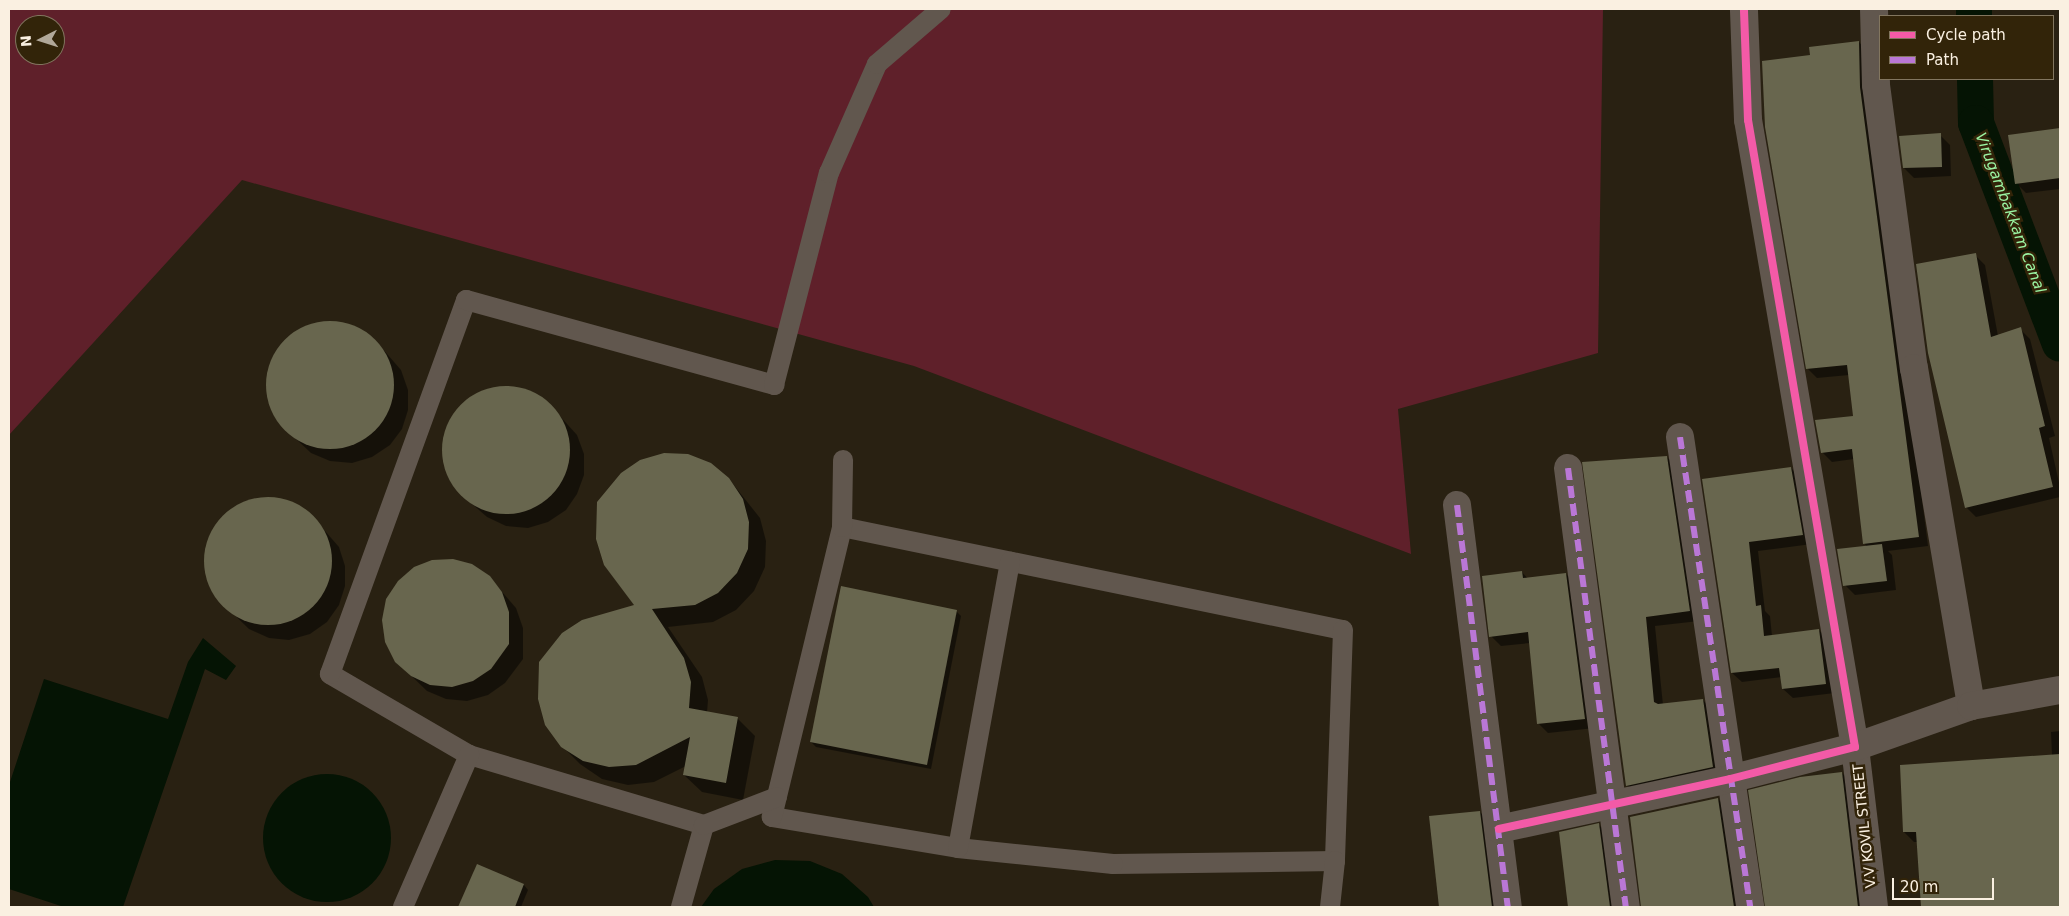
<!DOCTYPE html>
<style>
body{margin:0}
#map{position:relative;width:2069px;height:916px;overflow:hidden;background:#292112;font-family:"DejaVu Sans",sans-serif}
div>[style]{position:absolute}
.green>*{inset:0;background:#5f202a}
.water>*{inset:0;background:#051404}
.round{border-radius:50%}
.shadow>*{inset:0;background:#0007}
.canal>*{height:36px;margin:-18px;padding:0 18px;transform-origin:18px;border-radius:18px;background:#051404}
.building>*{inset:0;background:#68664e}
.lane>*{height:20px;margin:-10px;padding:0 10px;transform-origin:10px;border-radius:10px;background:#61574e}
.street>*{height:28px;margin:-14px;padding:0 14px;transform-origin:14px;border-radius:14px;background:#61574e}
.quiet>*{height:6px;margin-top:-3px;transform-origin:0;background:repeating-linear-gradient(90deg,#ba77d6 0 12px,transparent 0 18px)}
.cycleway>*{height:8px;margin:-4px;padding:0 4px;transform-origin:4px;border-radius:4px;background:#f35aa7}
span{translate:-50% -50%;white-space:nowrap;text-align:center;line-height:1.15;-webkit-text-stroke:5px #322409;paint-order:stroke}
.street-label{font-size:14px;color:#faf0e1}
.water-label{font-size:15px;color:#9bf5a3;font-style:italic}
.frame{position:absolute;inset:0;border:10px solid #faf0e1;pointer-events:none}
.legend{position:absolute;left:1879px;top:15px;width:175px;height:65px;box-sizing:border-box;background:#322409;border:1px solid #82765f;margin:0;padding:6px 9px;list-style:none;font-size:15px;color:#faf0e1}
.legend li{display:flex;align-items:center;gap:10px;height:25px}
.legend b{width:25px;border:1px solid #82765f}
.north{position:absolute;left:15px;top:15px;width:50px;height:50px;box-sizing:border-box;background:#322409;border:1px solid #82765f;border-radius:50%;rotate:265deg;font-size:14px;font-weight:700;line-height:20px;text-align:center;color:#faf0e1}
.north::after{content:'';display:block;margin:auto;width:18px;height:22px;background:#b1a899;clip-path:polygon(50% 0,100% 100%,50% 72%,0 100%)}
.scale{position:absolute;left:1892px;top:878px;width:102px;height:22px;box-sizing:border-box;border:2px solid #faf0e1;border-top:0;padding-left:6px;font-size:15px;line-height:18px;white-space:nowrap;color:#faf0e1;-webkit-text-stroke:4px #322409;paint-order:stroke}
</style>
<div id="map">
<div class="green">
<i style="clip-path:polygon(evenodd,9px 9px,1603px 9px,1598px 353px,1398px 409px,1411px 554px,914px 366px,242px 180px,9px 435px,9px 9px,25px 25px,55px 25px,55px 55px,25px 55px,25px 25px)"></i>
</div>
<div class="water">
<i style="clip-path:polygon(203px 638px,236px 666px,226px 680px,205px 669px,123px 907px,64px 907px,9px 889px,9px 785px,44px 679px,168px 719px,188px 662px)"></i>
<i class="round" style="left:263px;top:774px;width:128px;height:128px"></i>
<i style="clip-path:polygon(775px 860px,810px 861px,842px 874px,868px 897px,874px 907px,701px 907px,714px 889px,742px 869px)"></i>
</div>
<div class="shadow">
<i style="clip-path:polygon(1859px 42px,1868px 52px,1870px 98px,1928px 546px,1888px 551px,1892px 555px,1896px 590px,1855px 595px,1845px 585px,1867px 547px,1864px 543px,1854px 459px,1832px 462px,1822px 452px,1854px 417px,1849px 375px,1817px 378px,1808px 369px,1811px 56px)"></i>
<i style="clip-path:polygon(2060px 129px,2060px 189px,2026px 193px,2016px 183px,2010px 136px)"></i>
<i style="clip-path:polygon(1940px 135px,1950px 145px,1951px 176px,1914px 178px,1904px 168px)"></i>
<i style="clip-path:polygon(1975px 255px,1985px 265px,1998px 336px,2020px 329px,2030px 339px,2055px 436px,2049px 438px,2060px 487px,2060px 497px,1976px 517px,1966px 507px)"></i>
<i style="clip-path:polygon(337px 322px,357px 327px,374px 339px,401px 370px,408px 390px,408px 410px,402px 429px,390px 445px,372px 457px,352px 463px,330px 461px,311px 453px,295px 438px,280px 423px,271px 403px,268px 382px,272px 361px,283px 343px,298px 330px,317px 323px)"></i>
<i style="clip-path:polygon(513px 387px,533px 392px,549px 404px,577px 435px,584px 454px,584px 475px,577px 494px,566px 510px,548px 522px,528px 528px,506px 526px,487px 517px,471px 503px,456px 488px,447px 469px,444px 447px,448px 427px,459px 408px,474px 395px,493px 388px)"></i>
<i style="clip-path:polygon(1667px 457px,1676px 467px,1699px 621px,1655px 626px,1663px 705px,1703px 700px,1712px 710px,1722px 776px,1637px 795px,1627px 785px,1584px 464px)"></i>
<i style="clip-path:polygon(1791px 468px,1800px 477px,1812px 544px,1758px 551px,1765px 611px,1770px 616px,1772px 636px,1819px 630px,1828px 640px,1835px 693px,1793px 698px,1783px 689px,1782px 677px,1742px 682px,1732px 673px,1703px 480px)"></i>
<i style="clip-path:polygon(729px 479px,760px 518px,766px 541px,765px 567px,754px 591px,736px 610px,713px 622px,668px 627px,702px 677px,708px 700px,707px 713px,737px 718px,755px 736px,743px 800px,702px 792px,684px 775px,686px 766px,654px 782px,628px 785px,602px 779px,580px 764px,562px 746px,636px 606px)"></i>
<i style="clip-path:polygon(255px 499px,275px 499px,295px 504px,311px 515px,339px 547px,345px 566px,345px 586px,339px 605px,327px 622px,310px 634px,289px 640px,269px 638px,249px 629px,218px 599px,208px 580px,205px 559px,210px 538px,221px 520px,236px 507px)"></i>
<i style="clip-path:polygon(1522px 572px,1528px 579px,1566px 574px,1576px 584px,1595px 728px,1548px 733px,1538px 723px,1530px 643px,1501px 646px,1491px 636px)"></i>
<i style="clip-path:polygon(489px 577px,516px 608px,523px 628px,523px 659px,505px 683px,488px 695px,467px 701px,446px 699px,427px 691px,396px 661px)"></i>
<i style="clip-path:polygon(956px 611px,961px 616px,931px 769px,816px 747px,811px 742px)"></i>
<i style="clip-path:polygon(2060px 731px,2060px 907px,1922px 907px,1918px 842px,1914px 842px,1904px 832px,1985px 763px,1985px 759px,2052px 756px,2051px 732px)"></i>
<i style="clip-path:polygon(1842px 773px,1852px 783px,1868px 907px,1766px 907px)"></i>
<i style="clip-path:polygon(1718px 799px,1728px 809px,1742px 907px,1642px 907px)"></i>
<i style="clip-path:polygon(1480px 812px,1490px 822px,1500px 907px,1441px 907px,1439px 878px)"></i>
<i style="clip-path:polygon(1599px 825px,1609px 835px,1618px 907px,1570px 907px,1560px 833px)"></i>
<i style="clip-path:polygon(477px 865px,524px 885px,528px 890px,521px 907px,460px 907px)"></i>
</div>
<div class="canal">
<i style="left:1974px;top:9px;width:7px;rotate:90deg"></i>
<i style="left:1975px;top:79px;width:44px;rotate:88.7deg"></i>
<i style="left:1976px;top:123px;width:236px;rotate:69.2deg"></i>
</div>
<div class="building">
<i style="clip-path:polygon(1859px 41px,1860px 87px,1919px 537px,1863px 544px,1852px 449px,1821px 453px,1815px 420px,1853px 416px,1847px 365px,1806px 369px,1765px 127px,1762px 61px,1810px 55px,1809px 47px)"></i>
<i style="clip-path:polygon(2060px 128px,2060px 178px,2015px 184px,2008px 135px)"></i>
<i style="clip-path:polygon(1941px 133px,1942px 167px,1903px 168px,1899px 136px)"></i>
<i style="clip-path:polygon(1976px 253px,1991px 337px,2021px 327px,2045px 426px,2039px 428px,2053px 487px,1965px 508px,1928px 353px,1916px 264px)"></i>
<i class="round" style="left:266px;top:321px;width:128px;height:128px"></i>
<i class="round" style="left:442px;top:386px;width:128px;height:128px"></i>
<i style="clip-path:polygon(664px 453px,688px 454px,711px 463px,729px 478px,743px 499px,749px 522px,748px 549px,737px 573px,718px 593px,695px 605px,652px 609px,684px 658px,691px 682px,689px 708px,738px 717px,726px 783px,683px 775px,690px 737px,636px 765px,609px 767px,583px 761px,561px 747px,545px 725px,538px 699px,539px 662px,562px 633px,582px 620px,634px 605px,604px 565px,596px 539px,597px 502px,621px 473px,640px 460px)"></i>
<i style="clip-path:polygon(1667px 456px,1690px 611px,1646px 617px,1654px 702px,1658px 704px,1703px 699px,1713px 767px,1626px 786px,1582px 462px)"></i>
<i style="clip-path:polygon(1791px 467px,1803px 535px,1749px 542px,1756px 606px,1761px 605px,1764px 636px,1819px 629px,1826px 684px,1782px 689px,1779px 668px,1731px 673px,1702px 479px)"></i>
<i class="round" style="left:204px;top:497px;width:128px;height:128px"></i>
<i style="clip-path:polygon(1882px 544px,1887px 581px,1843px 586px,1837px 549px)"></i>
<i style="clip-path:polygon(453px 559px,472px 564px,490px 576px,502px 592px,509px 612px,509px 644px,491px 669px,473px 681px,452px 687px,430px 685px,411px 676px,395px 662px,385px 642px,382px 620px,386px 599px,398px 581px,414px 567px,432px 560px)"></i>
<i style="clip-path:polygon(1522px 571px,1523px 578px,1566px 573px,1585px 719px,1537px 724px,1528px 632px,1489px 637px,1482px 576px)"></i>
<i style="clip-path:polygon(841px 586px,957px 610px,927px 765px,810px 742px)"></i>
<i style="clip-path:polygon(2060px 754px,2059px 907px,1921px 907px,1916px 832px,1903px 832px,1900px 765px)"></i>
<i style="clip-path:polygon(1842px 772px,1858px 907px,1765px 907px,1748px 790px,1800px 777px)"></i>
<i style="clip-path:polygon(1718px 798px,1734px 907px,1641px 907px,1630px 817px)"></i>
<i style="clip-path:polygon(1480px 811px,1492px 907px,1439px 907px,1429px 816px)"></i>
<i style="clip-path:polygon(1599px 823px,1610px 907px,1568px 907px,1559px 832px)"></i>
<i style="clip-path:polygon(477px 864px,524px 884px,515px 907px,458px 907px)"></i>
</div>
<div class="lane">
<i style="left:842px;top:527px;width:511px;rotate:11.62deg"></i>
<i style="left:1343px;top:630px;width:231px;rotate:92deg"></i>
<i style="left:1335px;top:861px;width:222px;rotate:179.2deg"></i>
<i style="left:1113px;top:864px;width:156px;rotate:-174.1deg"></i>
<i style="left:958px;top:848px;width:189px;rotate:-170.5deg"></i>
<i style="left:772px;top:817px;width:298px;rotate:-76.4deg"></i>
<i style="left:842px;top:527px;width:67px;rotate:-89.1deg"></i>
<i style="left:704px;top:825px;width:245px;rotate:-163.4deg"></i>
<i style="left:469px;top:755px;width:161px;rotate:-149.8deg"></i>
<i style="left:330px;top:674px;width:398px;rotate:-70deg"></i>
<i style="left:466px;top:300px;width:320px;rotate:15.4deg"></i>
<i style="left:774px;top:385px;width:219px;rotate:-75.5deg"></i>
<i style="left:829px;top:173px;width:119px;rotate:-66.2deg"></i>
<i style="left:877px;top:64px;width:84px;rotate:-40.7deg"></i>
<i style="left:958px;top:848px;width:291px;rotate:-79.7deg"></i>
<i style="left:403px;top:907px;width:166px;rotate:-66.5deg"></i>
<i style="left:681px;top:907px;width:85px;rotate:-74.3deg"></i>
<i style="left:704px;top:825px;width:78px;rotate:-21deg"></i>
<i style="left:1330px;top:907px;width:46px;rotate:-83.8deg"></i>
</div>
<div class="street">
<i style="left:1874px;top:9px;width:76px;rotate:88.5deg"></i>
<i style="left:1876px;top:85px;width:286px;rotate:82.4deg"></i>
<i style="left:1914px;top:368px;width:343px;rotate:80.4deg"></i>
<i style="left:1680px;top:437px;width:475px;rotate:81.5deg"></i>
<i style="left:1568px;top:468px;width:443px;rotate:82.5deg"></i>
<i style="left:1457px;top:505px;width:405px;rotate:82.8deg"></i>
<i style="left:1499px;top:829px;width:236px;rotate:-12.2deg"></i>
<i style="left:1730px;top:779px;width:129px;rotate:-14.4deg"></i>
<i style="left:1855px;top:747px;width:636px;rotate:-99.68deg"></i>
<i style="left:1748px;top:120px;width:111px;rotate:-92.1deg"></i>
<i style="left:1874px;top:907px;width:161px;rotate:-96.8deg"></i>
<i style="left:1855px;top:747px;width:123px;rotate:-19.5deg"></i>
<i style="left:1971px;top:706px;width:90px;rotate:-10.2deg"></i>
</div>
<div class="quiet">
<i style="left:1680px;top:437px;width:475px;rotate:81.5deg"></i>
<i style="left:1568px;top:468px;width:443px;rotate:82.5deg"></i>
<i style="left:1457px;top:505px;width:405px;rotate:82.8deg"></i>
</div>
<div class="cycleway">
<i style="left:1499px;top:829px;width:236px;rotate:-12.2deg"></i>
<i style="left:1730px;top:779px;width:129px;rotate:-14.4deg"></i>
<i style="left:1855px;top:747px;width:636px;rotate:-99.68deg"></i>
<i style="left:1748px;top:120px;width:111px;rotate:-92.1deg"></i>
</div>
<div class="street-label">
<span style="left:1864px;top:826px;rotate:-96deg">V.V KOVIL STREET</span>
</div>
<div class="water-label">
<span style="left:2010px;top:213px;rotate:69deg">Virugambakkam Canal</span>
</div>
<div class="frame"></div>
<ul class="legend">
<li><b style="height:6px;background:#f35aa7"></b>Cycle path</li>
<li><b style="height:6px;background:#ba77d6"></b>Path</li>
</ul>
<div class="north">N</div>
<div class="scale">20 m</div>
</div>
